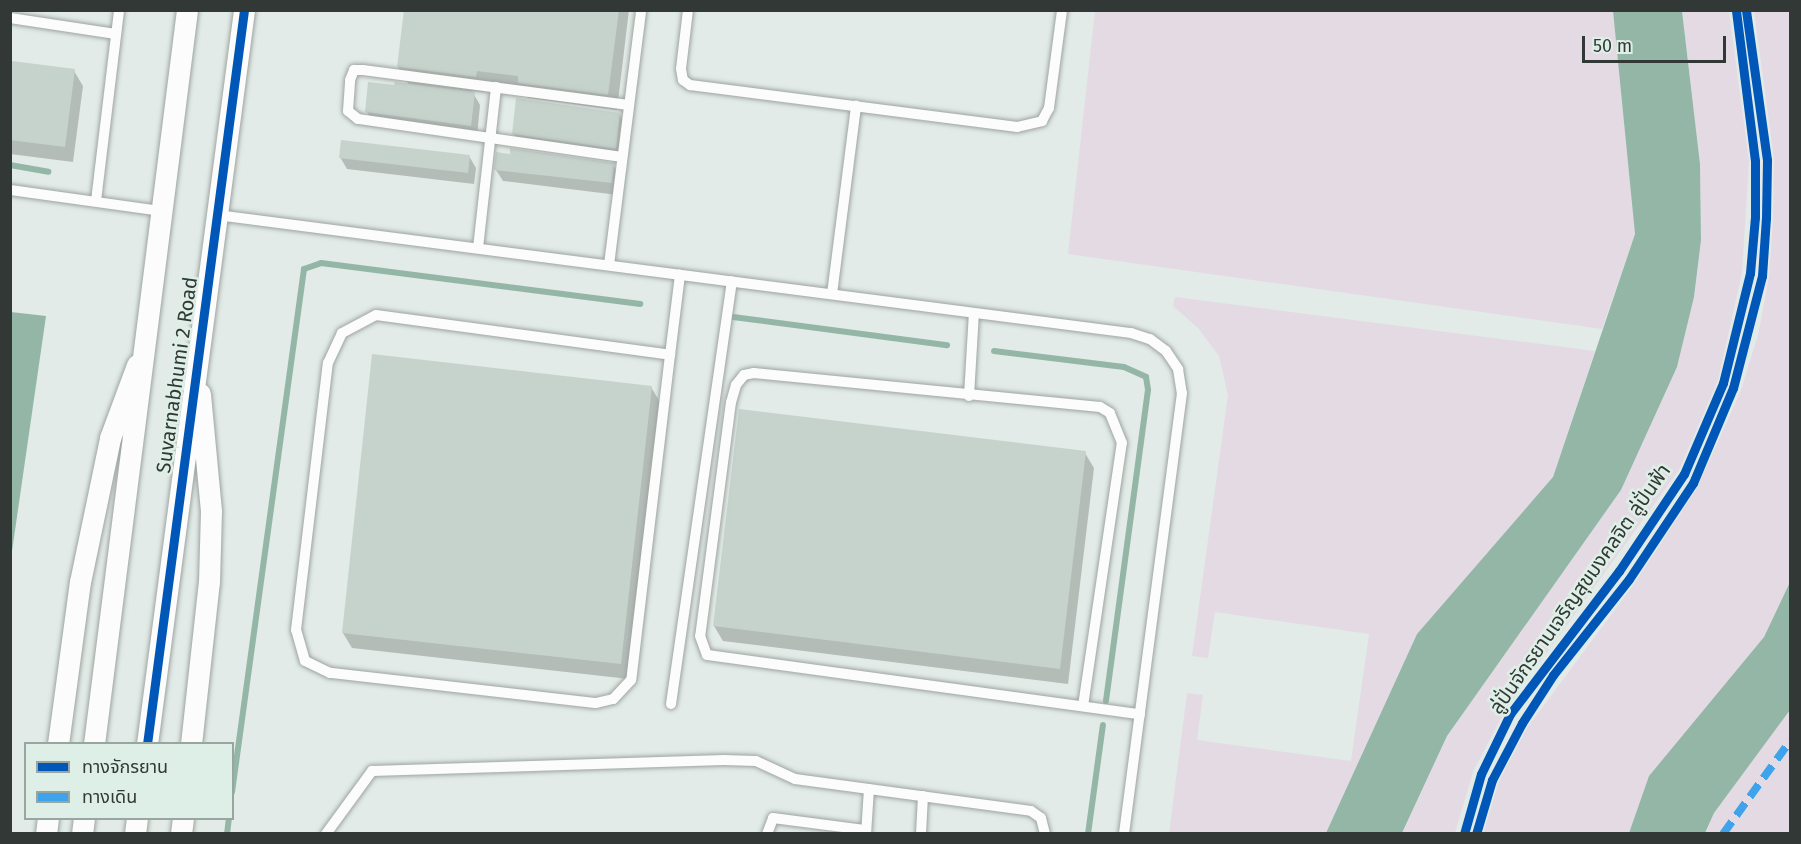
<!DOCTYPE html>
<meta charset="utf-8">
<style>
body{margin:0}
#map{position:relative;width:1801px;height:844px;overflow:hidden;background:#e2ebe7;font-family:"Fira Sans","Noto Sans Thai",sans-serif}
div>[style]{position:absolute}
.green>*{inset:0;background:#e4dae4}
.water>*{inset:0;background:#94b6a7}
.shadow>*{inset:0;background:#0003}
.stream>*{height:6px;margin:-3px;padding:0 3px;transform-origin:3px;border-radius:3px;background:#94b6a7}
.building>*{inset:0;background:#c6d3cd}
.roads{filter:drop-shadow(0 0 2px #9ea4a1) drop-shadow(0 0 2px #9ea4a1)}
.service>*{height:10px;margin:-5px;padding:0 5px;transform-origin:5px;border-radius:5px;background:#fbfcfb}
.minor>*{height:21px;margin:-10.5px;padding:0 10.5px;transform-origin:10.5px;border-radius:10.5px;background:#fbfcfb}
.quiet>*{height:8px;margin-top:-4px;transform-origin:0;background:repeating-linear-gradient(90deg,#3ea3eb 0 15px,transparent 0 23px)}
.cycleway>*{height:9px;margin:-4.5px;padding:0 4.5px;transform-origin:4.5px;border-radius:4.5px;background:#0057b8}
span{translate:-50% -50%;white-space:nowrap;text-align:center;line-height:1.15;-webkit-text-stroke:5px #deefe7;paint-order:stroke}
.street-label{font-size:20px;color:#323835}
.frame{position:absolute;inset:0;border:12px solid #323835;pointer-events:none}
.legend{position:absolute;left:24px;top:742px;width:210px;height:78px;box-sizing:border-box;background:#deefe7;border:2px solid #99a6a0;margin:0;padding:8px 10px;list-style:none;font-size:18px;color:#323835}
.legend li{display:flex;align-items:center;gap:12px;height:30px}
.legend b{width:30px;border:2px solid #99a6a0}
.scale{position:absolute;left:1582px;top:36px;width:144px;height:27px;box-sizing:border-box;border:3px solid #323835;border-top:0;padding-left:8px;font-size:18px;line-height:21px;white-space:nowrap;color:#323835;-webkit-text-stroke:4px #deefe7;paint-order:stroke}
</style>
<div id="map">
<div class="green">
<i style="clip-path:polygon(1095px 11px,1613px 11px,1635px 234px,1602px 329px,1068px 254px)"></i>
<i style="clip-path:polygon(1682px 11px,1729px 11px,1749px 162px,1742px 273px,1718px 380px,1679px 470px,1504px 712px,1473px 772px,1455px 833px,1402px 834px,1447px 736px,1621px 490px,1677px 367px,1694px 297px,1701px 240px,1700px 164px)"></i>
<i style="clip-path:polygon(1754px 11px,1790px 11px,1790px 582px,1764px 637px,1649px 776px,1629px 833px,1483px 834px,1499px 781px,1527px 728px,1634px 584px,1697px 488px,1740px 393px,1758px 335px,1769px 277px,1773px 218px,1774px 159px)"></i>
<i style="clip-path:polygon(1175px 297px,1595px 351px,1553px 477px,1417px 634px,1326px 833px,1169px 834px,1187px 693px,1203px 695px,1197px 740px,1351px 761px,1369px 634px,1215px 612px,1208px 658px,1192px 656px,1228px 395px,1219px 356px,1198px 328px,1173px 306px)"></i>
<i style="clip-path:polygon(1790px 710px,1790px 833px,1705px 834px,1714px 813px)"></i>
</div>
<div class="water">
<i style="clip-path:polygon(1613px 11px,1682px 11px,1700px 164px,1701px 240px,1694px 297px,1677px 367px,1621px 490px,1447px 736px,1402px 833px,1326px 833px,1417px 634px,1553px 477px,1635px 234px)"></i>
<i style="clip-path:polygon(11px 312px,46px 316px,11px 558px,10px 312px)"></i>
<i style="clip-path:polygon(1790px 582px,1790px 710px,1714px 813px,1705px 833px,1629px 833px,1649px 776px,1764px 637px)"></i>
</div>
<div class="shadow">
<i style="clip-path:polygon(405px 10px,629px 10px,617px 110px,528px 98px,524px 90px,485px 85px,485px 92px,472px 91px,480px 105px,477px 137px,374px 124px,367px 112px,396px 87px,409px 85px,398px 67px)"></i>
<i style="clip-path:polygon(13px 63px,74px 71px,83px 86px,73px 162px,10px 154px)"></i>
<i style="clip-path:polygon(620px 115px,626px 126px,622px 160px,520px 145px,513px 133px)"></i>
<i style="clip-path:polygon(469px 156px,476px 168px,474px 184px,347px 169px,340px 157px)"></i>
<i style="clip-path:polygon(613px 165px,620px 177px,618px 195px,503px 181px,496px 170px)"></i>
<i style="clip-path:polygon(651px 387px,660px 402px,629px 679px,352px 648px,343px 633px)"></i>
<i style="clip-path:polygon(1085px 453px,1094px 468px,1068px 684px,723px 641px,714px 626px)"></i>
</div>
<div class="stream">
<i style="left:10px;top:165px;width:39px;rotate:10deg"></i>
<i style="left:733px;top:317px;width:216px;rotate:7.5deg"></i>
<i style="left:994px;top:351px;width:131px;rotate:7deg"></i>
<i style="left:1124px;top:367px;width:24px;rotate:24deg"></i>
<i style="left:1146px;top:377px;width:13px;rotate:81deg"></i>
<i style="left:1148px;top:390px;width:314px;rotate:97.7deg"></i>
<i style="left:232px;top:792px;width:528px;rotate:-82.16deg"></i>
<i style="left:304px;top:269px;width:18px;rotate:-19deg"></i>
<i style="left:321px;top:263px;width:322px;rotate:7.3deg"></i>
<i style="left:227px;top:834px;width:16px;rotate:-83deg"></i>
<i style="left:1088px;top:834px;width:110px;rotate:-82.2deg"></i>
</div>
<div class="building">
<i style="clip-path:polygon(404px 10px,619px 10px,608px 95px,518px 83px,518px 76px,477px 71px,476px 77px,397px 67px)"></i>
<i style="clip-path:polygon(12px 61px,75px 69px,65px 147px,10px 140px)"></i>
<i style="clip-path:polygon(368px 82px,394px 85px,395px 82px,475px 92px,471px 126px,365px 112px)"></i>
<i style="clip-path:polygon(516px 98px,620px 113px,616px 149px,512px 134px)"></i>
<i style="clip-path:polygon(341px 140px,470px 155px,468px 173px,339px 158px)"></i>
<i style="clip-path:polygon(510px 148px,614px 163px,612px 183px,494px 170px,496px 152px,510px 154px)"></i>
<i style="clip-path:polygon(372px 354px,652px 386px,621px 664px,342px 633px)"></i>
<i style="clip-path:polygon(739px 409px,1086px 451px,1060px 669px,713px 626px)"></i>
</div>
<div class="roads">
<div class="service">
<i style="left:688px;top:10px;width:59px;rotate:96.8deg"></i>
<i style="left:681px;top:69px;width:11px;rotate:80deg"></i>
<i style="left:683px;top:80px;width:9px;rotate:36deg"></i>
<i style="left:690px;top:85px;width:330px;rotate:7.3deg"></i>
<i style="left:1017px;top:127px;width:26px;rotate:-13deg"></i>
<i style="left:1042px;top:121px;width:15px;rotate:-62deg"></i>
<i style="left:1049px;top:108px;width:99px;rotate:-82.4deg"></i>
<i style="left:10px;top:18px;width:107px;rotate:8.6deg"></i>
<i style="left:622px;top:157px;width:267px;rotate:-171.8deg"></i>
<i style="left:358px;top:119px;width:13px;rotate:-141deg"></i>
<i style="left:348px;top:111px;width:31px;rotate:-86deg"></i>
<i style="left:350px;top:80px;width:11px;rotate:-68deg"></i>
<i style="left:354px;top:70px;width:9px"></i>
<i style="left:363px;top:70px;width:268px;rotate:7.5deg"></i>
<i style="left:10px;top:190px;width:152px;rotate:7.9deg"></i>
<i style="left:96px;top:201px;width:192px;rotate:-83.1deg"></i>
<i style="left:217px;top:215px;width:922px;rotate:7.36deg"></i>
<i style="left:1131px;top:333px;width:20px;rotate:18deg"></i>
<i style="left:1150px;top:339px;width:20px;rotate:37deg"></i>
<i style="left:1166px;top:351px;width:22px;rotate:56deg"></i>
<i style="left:1178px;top:369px;width:24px;rotate:81deg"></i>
<i style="left:1182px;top:393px;width:445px;rotate:97.5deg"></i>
<i style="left:478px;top:248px;width:162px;rotate:-83.6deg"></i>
<i style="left:609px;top:265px;width:257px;rotate:-82.8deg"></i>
<i style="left:832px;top:294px;width:190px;rotate:-82.7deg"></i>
<i style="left:376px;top:315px;width:297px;rotate:7.7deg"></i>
<i style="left:670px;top:355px;width:327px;rotate:96.8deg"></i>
<i style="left:631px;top:680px;width:26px;rotate:133deg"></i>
<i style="left:613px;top:699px;width:18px;rotate:167deg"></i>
<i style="left:595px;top:703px;width:267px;rotate:-173.5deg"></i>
<i style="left:330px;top:673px;width:28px;rotate:-154deg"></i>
<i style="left:305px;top:661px;width:32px;rotate:-106deg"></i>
<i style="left:296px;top:630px;width:269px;rotate:-83.2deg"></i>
<i style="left:328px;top:363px;width:33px;rotate:-65deg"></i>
<i style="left:342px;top:333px;width:38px;rotate:-28deg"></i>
<i style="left:670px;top:355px;width:81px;rotate:-82.9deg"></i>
<i style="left:969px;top:396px;width:83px;rotate:-86.6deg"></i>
<i style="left:671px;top:704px;width:427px;rotate:-81.8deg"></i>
<i style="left:1083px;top:706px;width:266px;rotate:-81.6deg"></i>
<i style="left:1122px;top:443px;width:32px;rotate:-112deg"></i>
<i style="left:1110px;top:413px;width:12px;rotate:-149deg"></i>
<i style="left:1100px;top:407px;width:348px;rotate:-174.4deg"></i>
<i style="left:754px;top:373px;width:10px;rotate:169deg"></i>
<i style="left:744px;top:375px;width:13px;rotate:129deg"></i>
<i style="left:736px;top:385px;width:18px;rotate:106deg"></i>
<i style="left:731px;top:402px;width:236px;rotate:97.5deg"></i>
<i style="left:700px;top:636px;width:20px;rotate:70deg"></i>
<i style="left:707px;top:655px;width:437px;rotate:7.8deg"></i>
<i style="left:326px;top:834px;width:78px;rotate:-53.9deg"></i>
<i style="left:372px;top:771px;width:352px;rotate:-1.8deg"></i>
<i style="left:724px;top:760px;width:32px;rotate:2deg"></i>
<i style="left:756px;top:761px;width:43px;rotate:24.8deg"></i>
<i style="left:795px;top:779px;width:238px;rotate:7.7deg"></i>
<i style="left:1031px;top:811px;width:12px;rotate:35deg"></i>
<i style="left:1041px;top:818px;width:16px;rotate:76deg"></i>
<i style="left:767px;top:834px;width:17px;rotate:-69deg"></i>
<i style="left:773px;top:818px;width:94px;rotate:7.4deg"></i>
<i style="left:866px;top:834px;width:45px;rotate:-86.2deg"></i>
<i style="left:921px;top:834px;width:38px;rotate:-87deg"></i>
</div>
<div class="minor">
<i style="left:58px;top:744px;width:163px;rotate:-82.3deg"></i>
<i style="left:80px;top:582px;width:147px;rotate:-78.2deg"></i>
<i style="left:110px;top:438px;width:78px;rotate:-69.7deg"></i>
<i style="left:94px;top:744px;width:740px;rotate:-82.78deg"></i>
<i style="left:147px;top:744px;width:740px;rotate:-82.47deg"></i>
<i style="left:191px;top:744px;width:163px;rotate:-83.7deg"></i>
<i style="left:209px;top:582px;width:71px;rotate:-88.4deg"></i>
<i style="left:211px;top:511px;width:118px;rotate:-95.4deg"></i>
<i style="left:46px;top:834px;width:16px;rotate:-83deg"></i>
<i style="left:82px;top:834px;width:16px;rotate:-83deg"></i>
<i style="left:135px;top:834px;width:16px;rotate:-83deg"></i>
<i style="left:181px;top:834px;width:16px;rotate:-83deg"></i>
</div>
</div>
<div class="quiet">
<i style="left:1723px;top:834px;width:115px;rotate:-54.2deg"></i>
</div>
<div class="cycleway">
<i style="left:147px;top:744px;width:740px;rotate:-82.47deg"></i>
<i style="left:1464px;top:834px;width:62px;rotate:-74.2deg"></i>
<i style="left:1481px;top:774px;width:67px;rotate:-64.2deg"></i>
<i style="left:1510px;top:714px;width:180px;rotate:-52.7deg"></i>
<i style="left:1619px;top:571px;width:117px;rotate:-56.2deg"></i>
<i style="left:1684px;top:474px;width:99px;rotate:-66.8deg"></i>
<i style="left:1723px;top:383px;width:113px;rotate:-76.2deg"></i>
<i style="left:1750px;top:273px;width:56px;rotate:-84.9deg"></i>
<i style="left:1755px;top:217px;width:56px;rotate:-90deg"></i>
<i style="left:1755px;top:161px;width:152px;rotate:-97.2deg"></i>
<i style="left:1476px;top:834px;width:56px;rotate:-73.5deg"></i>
<i style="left:1492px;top:780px;width:64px;rotate:-62.2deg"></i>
<i style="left:1522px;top:723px;width:57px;rotate:-57.1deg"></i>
<i style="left:1553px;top:675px;width:122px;rotate:-51.6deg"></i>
<i style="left:1629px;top:579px;width:115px;rotate:-56.3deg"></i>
<i style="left:1693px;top:483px;width:103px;rotate:-67.2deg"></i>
<i style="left:1733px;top:388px;width:116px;rotate:-75.5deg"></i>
<i style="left:1762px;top:276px;width:58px;rotate:-86.1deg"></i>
<i style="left:1766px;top:218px;width:58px;rotate:-89deg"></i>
<i style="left:1767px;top:160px;width:151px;rotate:-98deg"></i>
</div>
<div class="street-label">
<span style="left:177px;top:375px;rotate:-82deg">Suvarnabhumi 2 Road</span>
<span style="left:1580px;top:589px;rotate:-55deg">ลู่ปั่นจักรยานเจริญสุขมงคลจิต ลู่ปั่นฟ้า</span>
</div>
<div class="frame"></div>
<ul class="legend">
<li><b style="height:8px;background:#0057b8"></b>ทางจักรยาน</li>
<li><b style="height:8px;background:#3ea3eb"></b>ทางเดิน</li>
</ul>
<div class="scale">50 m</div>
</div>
